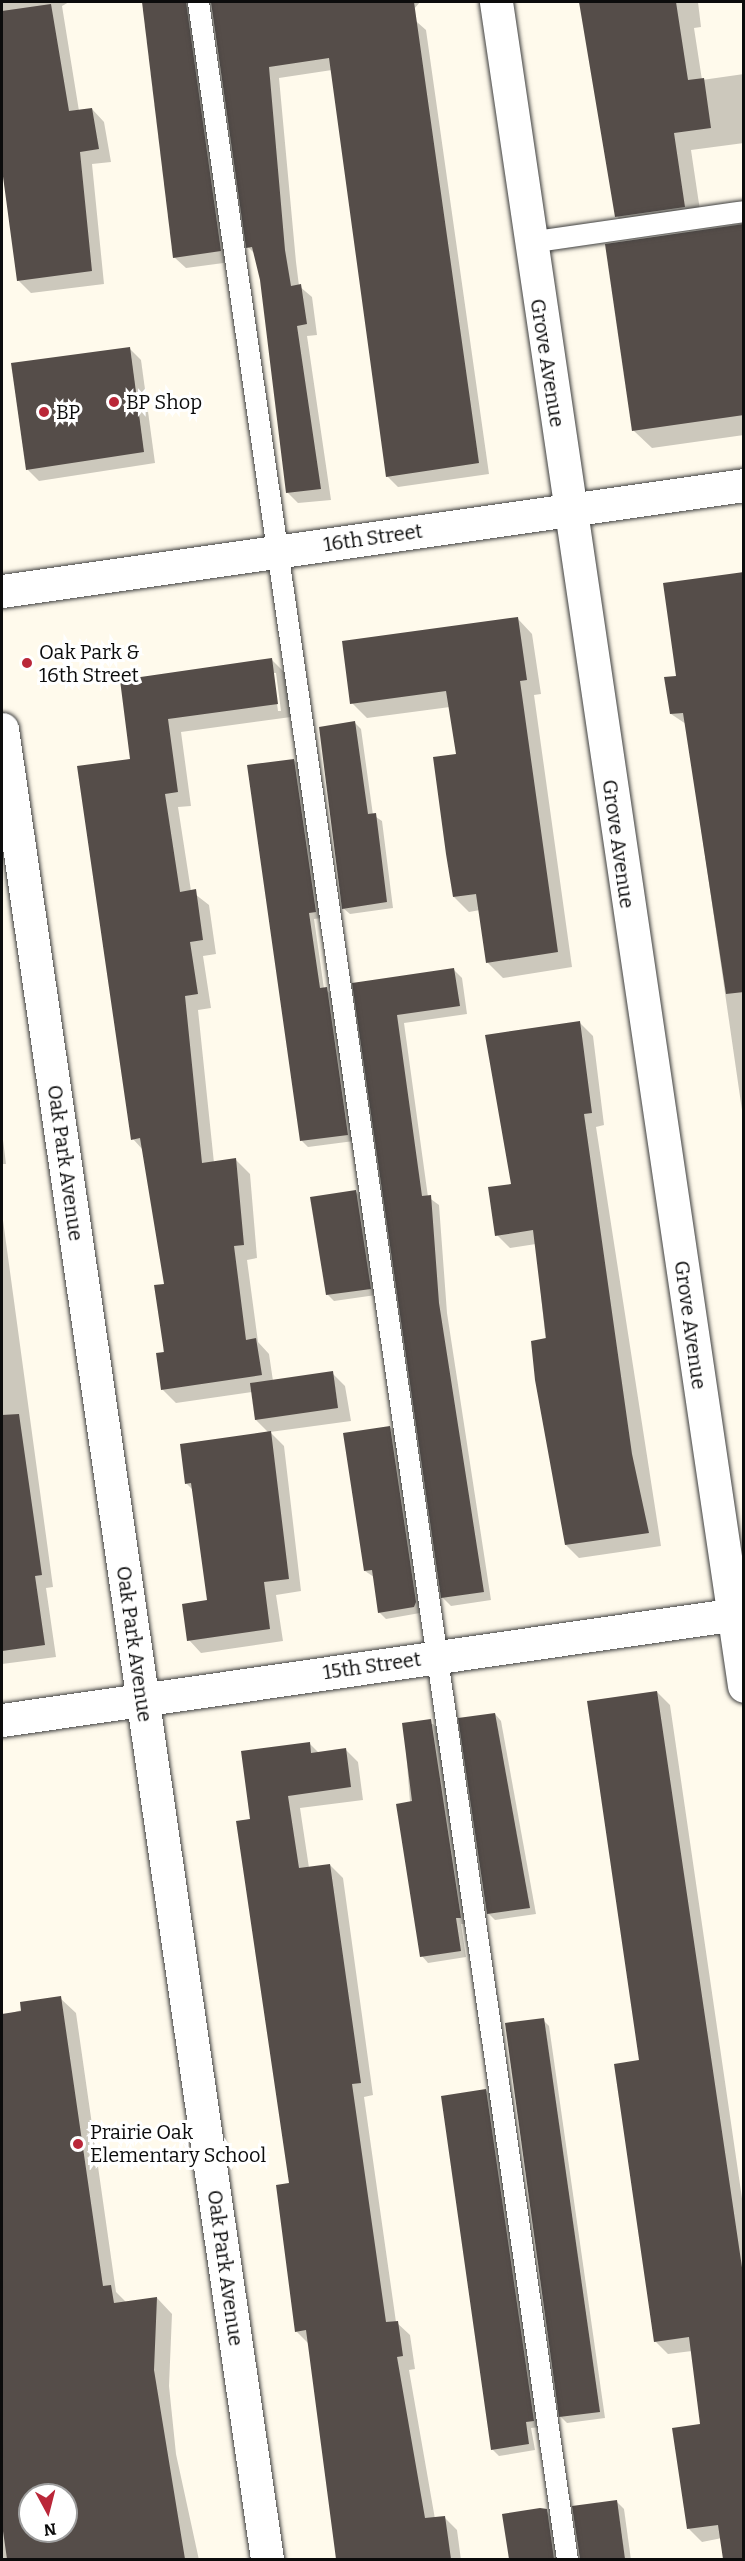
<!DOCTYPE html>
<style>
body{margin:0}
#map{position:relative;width:745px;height:2561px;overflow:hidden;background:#fffaec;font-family:Bitter,serif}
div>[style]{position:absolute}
.shadow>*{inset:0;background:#0003}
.building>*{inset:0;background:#554d49}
.roads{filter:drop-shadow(0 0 2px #3f3f3f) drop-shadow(0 0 2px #3f3f3f)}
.service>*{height:21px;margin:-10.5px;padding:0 10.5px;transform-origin:10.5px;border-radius:10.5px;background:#fff}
.minor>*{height:33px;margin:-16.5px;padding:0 16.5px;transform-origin:16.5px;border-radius:16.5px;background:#fff}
.tertiary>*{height:33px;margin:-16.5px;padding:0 16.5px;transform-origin:16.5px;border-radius:16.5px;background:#fff}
.dots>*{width:16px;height:16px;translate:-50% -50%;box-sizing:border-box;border:3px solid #fff;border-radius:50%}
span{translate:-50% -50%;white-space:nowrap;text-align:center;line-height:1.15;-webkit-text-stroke:6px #fff;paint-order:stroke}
.street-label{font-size:20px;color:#0c0c0c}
.poi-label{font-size:20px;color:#0c0c0c}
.left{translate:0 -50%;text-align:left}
.frame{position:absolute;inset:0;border:3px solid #0c0c0c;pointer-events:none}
.north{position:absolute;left:18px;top:2483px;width:60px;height:60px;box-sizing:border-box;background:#fff;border:2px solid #9e9e9e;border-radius:50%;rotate:173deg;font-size:16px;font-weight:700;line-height:24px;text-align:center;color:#0c0c0c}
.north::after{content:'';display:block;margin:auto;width:21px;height:27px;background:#ba2739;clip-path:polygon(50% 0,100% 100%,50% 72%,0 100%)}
</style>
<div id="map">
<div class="shadow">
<i style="clip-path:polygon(2px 2px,69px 2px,62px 6px,79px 111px,92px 109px,104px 122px,111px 162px,92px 164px,104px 284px,31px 293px,18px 280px,2px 166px)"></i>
<i style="clip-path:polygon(144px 2px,206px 2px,231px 262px,186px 268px,174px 257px)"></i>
<i style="clip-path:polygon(211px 2px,420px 2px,409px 15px,426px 30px,489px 474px,398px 487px,387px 476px,332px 70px,279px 78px,296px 262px,299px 286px,312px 297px,317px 335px,307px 336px,331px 500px,298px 503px,287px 492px,261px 280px,256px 255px,248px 247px)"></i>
<i style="clip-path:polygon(582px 2px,698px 2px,701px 27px,694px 28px,702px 80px,744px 74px,744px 143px,691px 150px,702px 224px,634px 234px,617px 216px)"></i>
<i style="clip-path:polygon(744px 223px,744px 435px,652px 448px,634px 431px,607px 245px)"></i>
<i style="clip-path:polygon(129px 348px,141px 360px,155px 463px,39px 481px,27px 469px)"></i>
<i style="clip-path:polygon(744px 574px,744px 1124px,686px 724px,671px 714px,678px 677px)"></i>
<i style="clip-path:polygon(518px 619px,532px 634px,541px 694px,534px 695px,572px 967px,503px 978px,488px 963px,480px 910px,469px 912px,454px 897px,458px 755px,450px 707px,367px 718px,352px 703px)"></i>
<i style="clip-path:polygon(evenodd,272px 660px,286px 674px,291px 717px,181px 732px,191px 806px,178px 807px,191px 891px,209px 905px,216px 954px,203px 956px,211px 1008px,198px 1010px,214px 1163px,236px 1160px,250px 1174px,257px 1258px,247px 1260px,258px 1342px,269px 1354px,273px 1381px,332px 1373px,345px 1386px,351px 1421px,270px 1432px,284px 1446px,301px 1591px,276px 1595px,283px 1641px,201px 1653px,189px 1640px,209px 1601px,193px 1490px,186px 1483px,269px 1433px,256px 1420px,252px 1392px,176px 1403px,162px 1389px,166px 1285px,143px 1150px,133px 1139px,79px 767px,132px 760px,121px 681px,272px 660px,273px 673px,276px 673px,281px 711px,278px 711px,273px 673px)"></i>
<i style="clip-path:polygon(355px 723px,361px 729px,373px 815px,382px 821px,393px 908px,350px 914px,343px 908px)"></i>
<i style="clip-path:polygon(294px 760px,300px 767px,322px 918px,314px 919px,324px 989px,333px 995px,354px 1141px,308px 1147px,302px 1141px)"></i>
<i style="clip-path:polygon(454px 970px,462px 978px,467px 1014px,404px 1023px,428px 1197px,439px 1205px,447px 1313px,491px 1600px,451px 1606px,443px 1598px,354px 984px)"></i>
<i style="clip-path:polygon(580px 1023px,593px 1036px,604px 1125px,596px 1127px,661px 1546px,579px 1558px,566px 1545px,536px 1244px,510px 1248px,497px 1235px)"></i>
<i style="clip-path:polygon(2px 1132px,6px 1164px,2px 1164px)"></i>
<i style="clip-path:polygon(356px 1192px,362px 1198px,376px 1295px,334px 1301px,327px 1294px)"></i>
<i style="clip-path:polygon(2px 1213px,53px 1587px,46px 1588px,56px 1657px,2px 1664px)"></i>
<i style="clip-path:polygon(390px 1427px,396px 1434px,420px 1613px,386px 1619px,379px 1612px,374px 1577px,365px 1571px)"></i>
<i style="clip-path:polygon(657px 1692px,670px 1705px,744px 2212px,744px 2560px,727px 2560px,722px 2538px,702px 2542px,689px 2529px,702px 2425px,692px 2351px,668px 2354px,655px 2341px,641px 2062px)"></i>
<i style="clip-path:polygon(495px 1714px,501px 1721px,536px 1914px,495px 1920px,488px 1913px)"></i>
<i style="clip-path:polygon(433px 1724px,439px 1730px,467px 1924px,461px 1924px,466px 1957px,428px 1963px,422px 1956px,404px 1725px)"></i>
<i style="clip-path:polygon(309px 1743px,319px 1753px,345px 1749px,358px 1762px,363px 1800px,300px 1808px,309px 1868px,330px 1865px,343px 1878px,373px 2095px,364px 2097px,396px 2322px,410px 2335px,415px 2369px,409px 2370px,435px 2519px,444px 2517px,457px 2530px,461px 2560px,340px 2560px,309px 2344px,296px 2331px,290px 2184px,252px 1821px)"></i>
<i style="clip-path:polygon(evenodd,60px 1998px,76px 2013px,116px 2292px,127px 2303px,157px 2298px,172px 2314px,169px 2386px,176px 2454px,199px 2560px,2px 2560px,2px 2016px,60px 1998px,30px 2495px,66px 2495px,66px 2531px,30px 2531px,30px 2495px)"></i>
<i style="clip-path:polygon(543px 2020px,549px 2026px,605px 2418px,567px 2423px,561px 2417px)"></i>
<i style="clip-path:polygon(486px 2090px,492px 2097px,540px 2427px,531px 2428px,535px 2450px,499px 2456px,492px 2449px)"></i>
<i style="clip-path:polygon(616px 2501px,624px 2509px,631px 2560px,581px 2560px,574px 2507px)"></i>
<i style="clip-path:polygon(546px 2511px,554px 2519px,560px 2560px,510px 2560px,504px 2515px)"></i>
</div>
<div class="building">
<i style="clip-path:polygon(142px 2px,186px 2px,221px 251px,173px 258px)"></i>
<i style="clip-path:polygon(211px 2px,414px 2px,479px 463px,386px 477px,329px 58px,269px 67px,285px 250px,291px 286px,301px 284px,307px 324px,297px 326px,321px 489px,286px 493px,260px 280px,252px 247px,246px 248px)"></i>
<i style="clip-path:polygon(579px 2px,676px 2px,688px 80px,704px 78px,711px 128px,674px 133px,685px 207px,615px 217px)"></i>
<i style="clip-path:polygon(51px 4px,69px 111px,92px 108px,99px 149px,80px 152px,92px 271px,17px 281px,2px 169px,2px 11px)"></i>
<i style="clip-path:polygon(744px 224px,744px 415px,632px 431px,605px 244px)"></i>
<i style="clip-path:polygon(130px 347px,144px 452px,26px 470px,11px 363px)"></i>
<i style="clip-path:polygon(744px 572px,744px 992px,726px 994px,683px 713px,670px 714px,664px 677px,676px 676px,663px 583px)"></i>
<i style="clip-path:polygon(518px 617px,527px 680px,520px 681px,558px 952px,486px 963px,476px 894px,453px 897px,446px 854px,433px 757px,456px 754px,446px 691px,350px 704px,342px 641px)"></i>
<i style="clip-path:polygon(272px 658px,278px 704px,168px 719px,178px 792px,165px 794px,180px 892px,196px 889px,203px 940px,190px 942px,198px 994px,185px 996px,202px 1163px,236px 1158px,244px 1245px,234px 1246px,246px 1340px,256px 1338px,262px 1375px,161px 1390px,156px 1353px,164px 1352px,154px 1285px,164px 1284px,140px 1138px,131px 1140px,77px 766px,130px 759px,120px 680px)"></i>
<i style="clip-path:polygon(355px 721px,368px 814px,376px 813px,387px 902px,342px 909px,319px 727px)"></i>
<i style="clip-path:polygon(294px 759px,316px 912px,309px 913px,320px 988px,327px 987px,348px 1135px,300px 1141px,247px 765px)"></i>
<i style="clip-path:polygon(454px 968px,460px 1006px,397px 1015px,422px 1196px,431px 1195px,439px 1303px,484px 1592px,441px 1598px,352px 983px)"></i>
<i style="clip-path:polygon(580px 1021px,592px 1113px,584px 1114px,632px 1454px,649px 1533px,565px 1545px,535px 1380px,531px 1341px,546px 1338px,533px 1230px,495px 1236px,488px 1187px,511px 1184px,485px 1035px)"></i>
<i style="clip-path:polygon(356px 1190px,371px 1289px,326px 1295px,310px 1197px)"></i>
<i style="clip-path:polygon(333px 1371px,338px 1408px,255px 1420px,250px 1383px)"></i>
<i style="clip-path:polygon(19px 1414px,42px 1575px,35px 1576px,45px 1645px,2px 1651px,2px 1415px)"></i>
<i style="clip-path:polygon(390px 1426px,416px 1602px,414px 1607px,378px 1613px,372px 1570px,364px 1571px,343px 1433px)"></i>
<i style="clip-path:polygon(271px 1431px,289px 1579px,264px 1582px,270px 1629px,187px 1641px,182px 1604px,207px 1600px,191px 1483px,185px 1484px,180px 1444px)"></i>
<i style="clip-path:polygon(657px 1691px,744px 2281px,744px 2559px,723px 2559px,718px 2525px,687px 2529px,672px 2428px,700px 2424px,689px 2337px,654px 2342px,614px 2064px,639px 2060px,587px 1701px)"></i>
<i style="clip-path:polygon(495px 1713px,530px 1908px,487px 1914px,458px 1718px)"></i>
<i style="clip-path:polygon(431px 1719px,461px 1918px,456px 1918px,461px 1951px,420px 1957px,396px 1804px,412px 1801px,402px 1723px)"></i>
<i style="clip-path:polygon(310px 1742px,311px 1753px,346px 1748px,351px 1787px,288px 1796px,299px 1868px,330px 1864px,361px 2083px,352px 2084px,386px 2322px,398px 2321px,403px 2356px,397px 2357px,425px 2518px,445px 2516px,451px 2559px,336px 2559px,306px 2330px,295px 2332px,276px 2185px,289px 2183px,236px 1821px,250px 1819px,241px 1751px)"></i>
<i style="clip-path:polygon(evenodd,61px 1996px,103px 2286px,111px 2285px,114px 2303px,157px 2297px,154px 2370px,185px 2559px,7px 2559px,2px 2524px,2px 2014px,21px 2011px,20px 2002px,61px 1996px,30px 2495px,66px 2495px,66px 2531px,30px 2531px,30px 2495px)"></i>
<i style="clip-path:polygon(544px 2018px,600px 2412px,559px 2417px,505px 2023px)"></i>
<i style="clip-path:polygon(486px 2089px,534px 2421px,526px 2422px,529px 2444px,491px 2450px,441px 2096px)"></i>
<i style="clip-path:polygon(617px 2500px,625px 2559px,580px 2559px,572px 2506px)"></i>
<i style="clip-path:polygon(540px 2508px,547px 2509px,554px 2559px,509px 2559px,502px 2514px)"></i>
</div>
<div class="roads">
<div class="service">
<i style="left:198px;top:2px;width:2584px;rotate:81.79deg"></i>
<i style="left:529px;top:242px;width:217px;rotate:-8.2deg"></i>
</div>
<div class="minor">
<i style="left:496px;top:2px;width:1702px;rotate:81.62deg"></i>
<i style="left:2px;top:1720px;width:750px;rotate:-8.21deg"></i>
</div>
<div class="tertiary">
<i style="left:2px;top:591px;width:750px;rotate:-8.13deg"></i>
<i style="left:2px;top:729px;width:1850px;rotate:81.76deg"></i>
</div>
</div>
<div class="dots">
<i style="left:114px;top:402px;background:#ba2739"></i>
<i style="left:44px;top:412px;background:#ba2739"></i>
<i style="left:27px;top:663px;background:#ba2739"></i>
<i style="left:78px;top:2144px;background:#ba2739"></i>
</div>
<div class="street-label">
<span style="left:547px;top:363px;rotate:81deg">Grove Avenue</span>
<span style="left:373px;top:538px;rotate:-8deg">16th Street</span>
<span style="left:618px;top:844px;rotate:82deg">Grove Avenue</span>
<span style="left:65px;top:1163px;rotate:82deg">Oak Park Avenue</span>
<span style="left:690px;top:1325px;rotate:82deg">Grove Avenue</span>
<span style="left:134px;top:1644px;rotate:82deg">Oak Park Avenue</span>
<span style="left:372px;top:1666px;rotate:-8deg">15th Street</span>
<span style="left:225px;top:2268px;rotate:82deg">Oak Park Avenue</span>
</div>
<div class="poi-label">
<span class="left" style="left:126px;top:402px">BP Shop</span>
<span class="left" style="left:56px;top:412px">BP</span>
<span class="left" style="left:39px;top:664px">Oak Park &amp;<br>16th Street</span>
<span class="left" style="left:90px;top:2144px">Prairie Oak<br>Elementary School</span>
</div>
<div class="frame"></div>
<div class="north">N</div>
</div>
